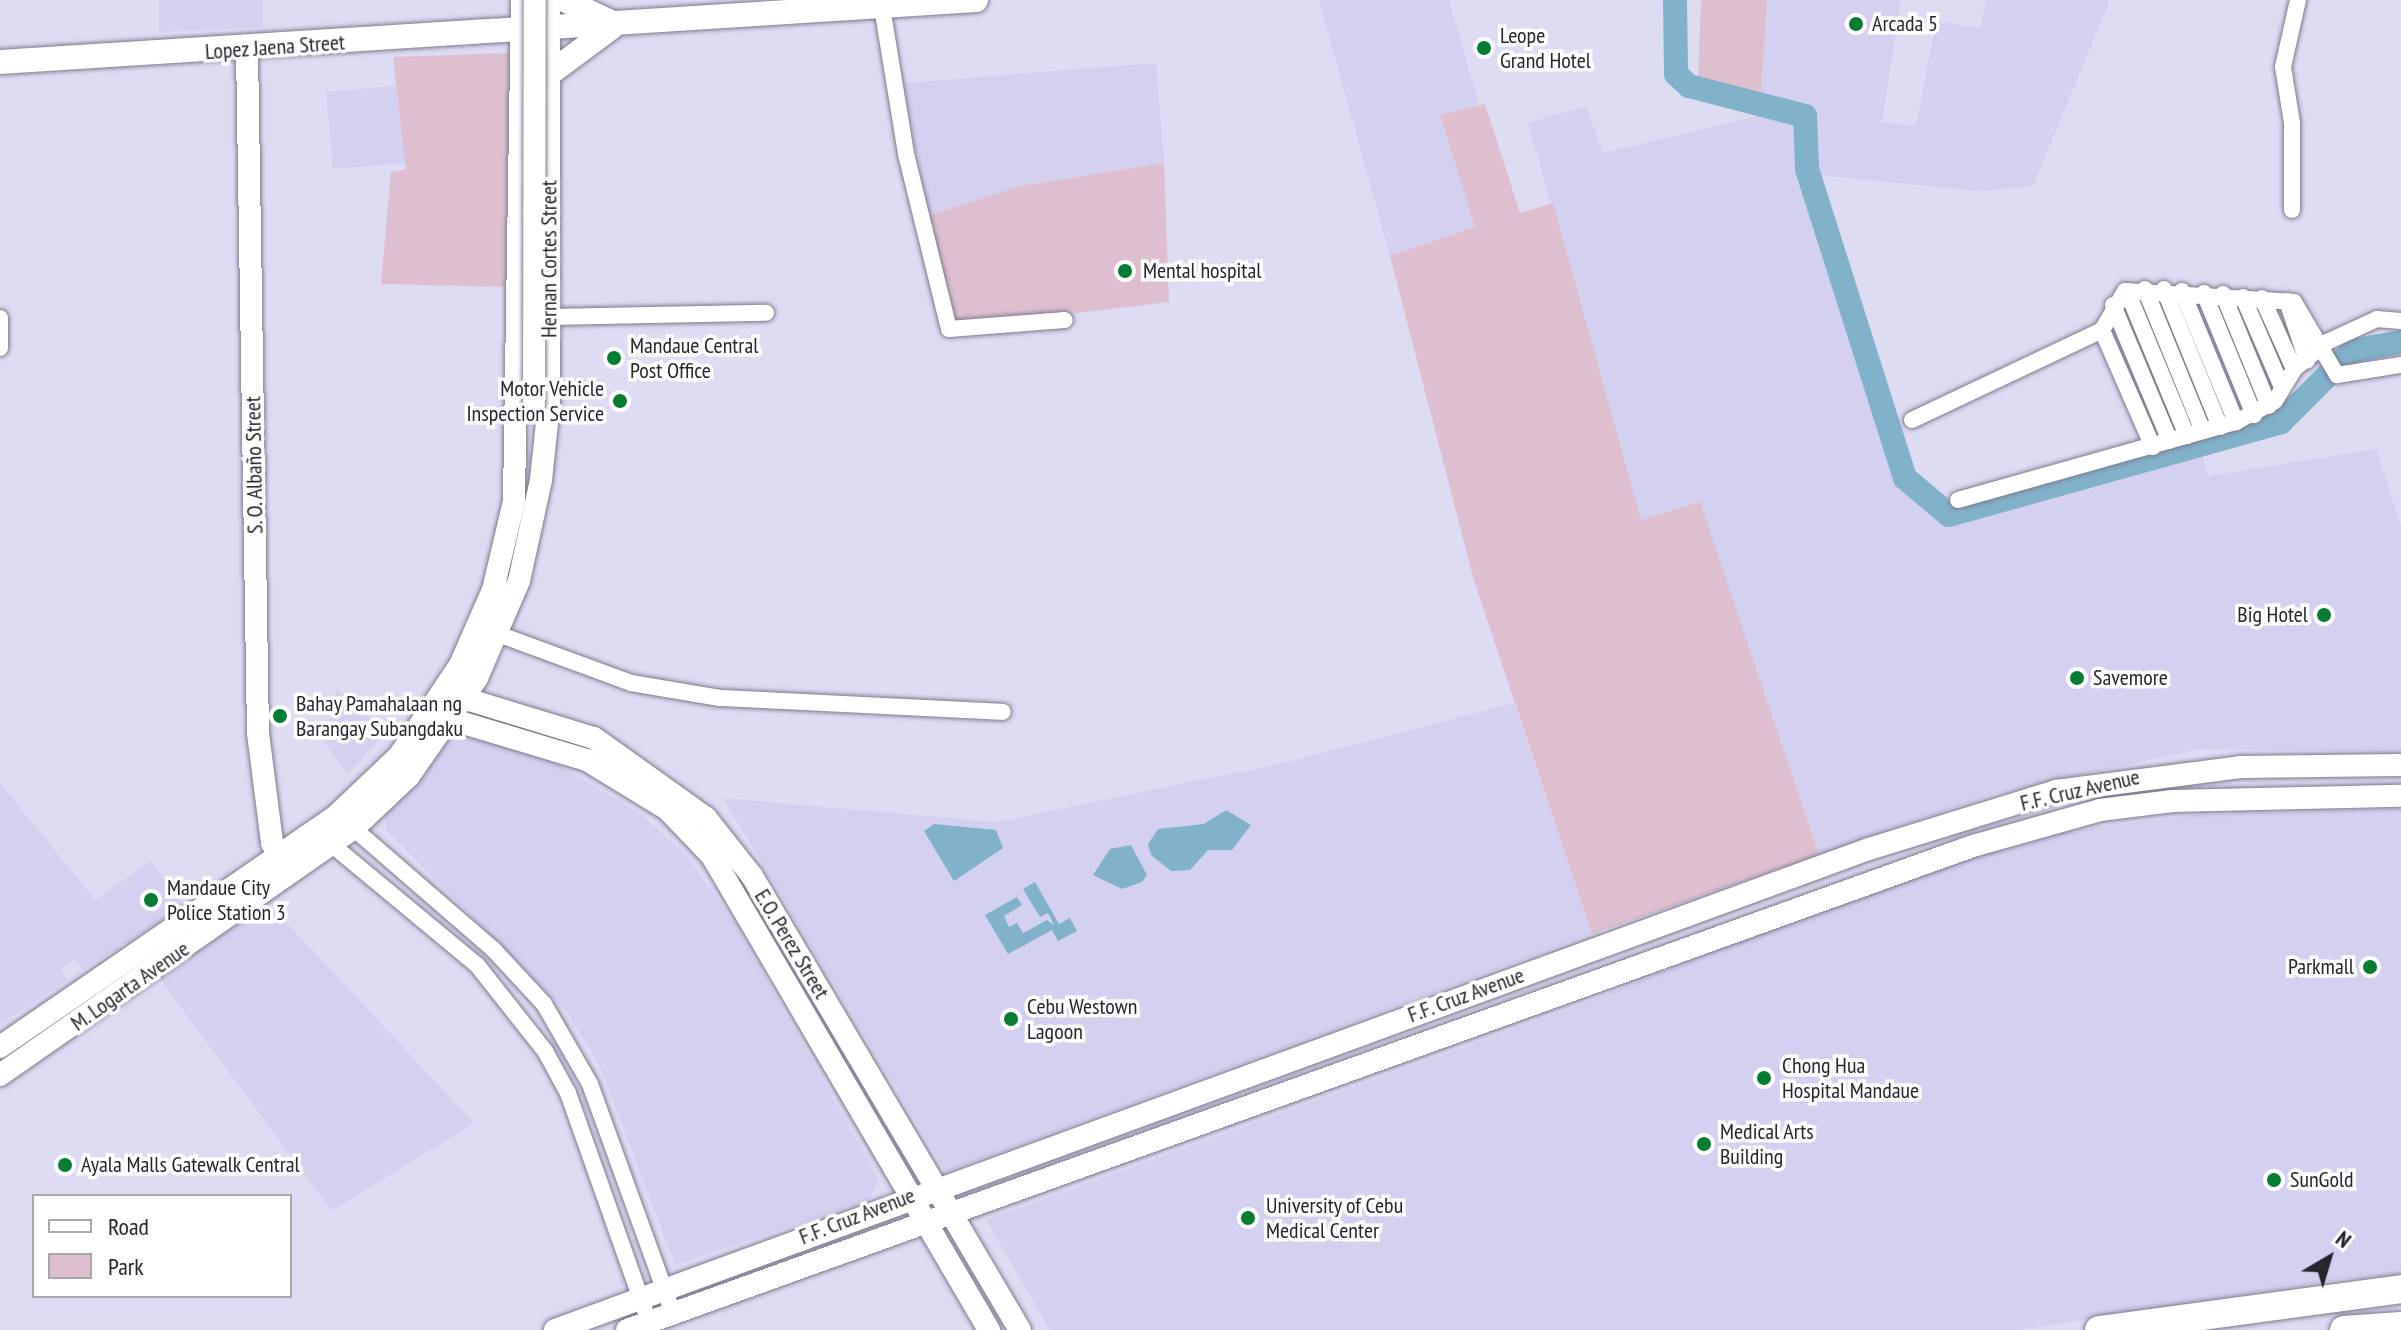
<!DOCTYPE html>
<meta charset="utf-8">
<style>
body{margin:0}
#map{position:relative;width:2401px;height:1330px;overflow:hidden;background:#dddcf3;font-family:"PT Sans Narrow",sans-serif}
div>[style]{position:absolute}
.built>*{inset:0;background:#d3d1ef}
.green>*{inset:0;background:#debfcf}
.water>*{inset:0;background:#82b1ca}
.river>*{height:24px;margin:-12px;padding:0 12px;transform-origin:12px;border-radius:12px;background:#82b1ca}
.roads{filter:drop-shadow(0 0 2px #7b798e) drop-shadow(0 0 2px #7b798e)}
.street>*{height:16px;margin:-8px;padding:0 8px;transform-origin:8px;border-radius:8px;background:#fff}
.secondary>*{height:22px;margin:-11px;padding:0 11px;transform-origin:11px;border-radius:11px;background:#fff}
.primary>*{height:24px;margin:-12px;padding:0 12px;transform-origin:12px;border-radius:12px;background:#fff}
.highway>*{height:28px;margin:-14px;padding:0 14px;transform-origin:14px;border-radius:14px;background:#fff}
.bridges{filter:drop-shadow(0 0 2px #7b798e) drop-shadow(0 0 2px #7b798e)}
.secondary-bridge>*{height:22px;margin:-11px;padding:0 11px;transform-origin:11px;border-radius:11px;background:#fff}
.dots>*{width:22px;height:22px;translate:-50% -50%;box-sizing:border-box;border:4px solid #fff;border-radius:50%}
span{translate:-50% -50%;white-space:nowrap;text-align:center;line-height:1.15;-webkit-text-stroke:7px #fff;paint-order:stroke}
.poi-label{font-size:22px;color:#26252e}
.left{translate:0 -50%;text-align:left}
.right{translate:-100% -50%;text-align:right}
.street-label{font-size:22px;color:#26252e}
.legend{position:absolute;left:32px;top:1194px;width:260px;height:104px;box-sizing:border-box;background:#fff;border:2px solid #a8a8ab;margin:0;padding:10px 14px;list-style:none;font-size:24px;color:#26252e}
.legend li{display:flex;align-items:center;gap:16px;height:40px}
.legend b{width:40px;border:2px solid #a8a8ab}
.north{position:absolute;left:2289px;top:1218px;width:80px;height:80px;-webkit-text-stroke:6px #fff;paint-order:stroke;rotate:38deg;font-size:22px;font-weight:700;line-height:32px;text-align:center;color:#26252e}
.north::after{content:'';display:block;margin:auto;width:28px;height:36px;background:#26252e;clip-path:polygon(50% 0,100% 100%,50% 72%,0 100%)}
</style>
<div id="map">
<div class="built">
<i style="clip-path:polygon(159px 0,263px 0,263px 27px,159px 32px)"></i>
<i style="clip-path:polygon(1319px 0,1449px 0,1479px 105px,1440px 116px,1476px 227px,1390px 256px)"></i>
<i style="clip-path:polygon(1767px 0,1901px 0,1882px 122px,1916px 126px,1936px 21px,1980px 28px,1986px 0,2110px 0,2033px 186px,1979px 191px,1807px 174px,1900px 477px,1948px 517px,2201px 452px,2208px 476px,2376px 449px,2401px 526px,2401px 752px,2200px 749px,1990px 795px,1819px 855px,1700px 503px,1641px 520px,1528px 123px,1586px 106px,1603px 153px,1787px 109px,1807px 170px,1806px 108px,1761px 98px)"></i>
<i style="clip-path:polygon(1156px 63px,1164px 163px,1020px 186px,927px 216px,904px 83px)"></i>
<i style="clip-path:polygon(460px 80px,467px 158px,333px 169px,326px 92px)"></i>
<i style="clip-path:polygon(337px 689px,386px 731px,348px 774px,324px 742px)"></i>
<i style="clip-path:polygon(1514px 703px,1592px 934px,946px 1172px,723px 798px,997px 822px,1288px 762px)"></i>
<i style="clip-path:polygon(453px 733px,528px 747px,641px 814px,687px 856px,736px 926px,879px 1179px,868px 1201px,675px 1265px,600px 1066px,567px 1012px,386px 830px,386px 809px)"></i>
<i style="clip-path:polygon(0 783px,95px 900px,151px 861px,184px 906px,83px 970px,75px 959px,61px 969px,68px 980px,0 1024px)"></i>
<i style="clip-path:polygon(2401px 809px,2401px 1277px,2342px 1279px,2020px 1330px,1050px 1330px,986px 1220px,1588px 1002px,1800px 916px,2039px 835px,2193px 815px)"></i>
<i style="clip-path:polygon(269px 904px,474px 1123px,332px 1211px,159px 978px)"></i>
</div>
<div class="green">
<i style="clip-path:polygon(1701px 0,1767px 0,1761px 98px,1698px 81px)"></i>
<i style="clip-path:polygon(510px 53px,513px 287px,381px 284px,391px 172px,406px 169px,393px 57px)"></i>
<i style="clip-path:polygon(1485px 104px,1520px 213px,1553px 203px,1641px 520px,1700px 502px,1819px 855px,1592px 934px,1473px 577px,1390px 256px,1475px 227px,1440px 115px)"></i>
<i style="clip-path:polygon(1164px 163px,1169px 302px,964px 326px,951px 320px,927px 216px,1020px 186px)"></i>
</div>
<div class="water">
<i style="clip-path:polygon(1226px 810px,1251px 825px,1232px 850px,1208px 850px,1190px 870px,1171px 871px,1151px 855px,1148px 844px,1158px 829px,1204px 824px)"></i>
<i style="clip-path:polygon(934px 824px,996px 830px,1003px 848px,954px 881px,924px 831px)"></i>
<i style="clip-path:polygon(1131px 845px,1147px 875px,1142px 882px,1122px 889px,1093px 875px,1110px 849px)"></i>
<i style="clip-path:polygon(1035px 882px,1059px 924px,1070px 918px,1077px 931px,1058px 941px,1052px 930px,1008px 954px,985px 915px,1017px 897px,1022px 905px,1004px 916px,1009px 927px,1017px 923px,1023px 933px,1047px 920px,1054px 925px,1048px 913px,1040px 917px,1023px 889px)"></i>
</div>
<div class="river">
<i style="left:1675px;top:0;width:74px;rotate:89.2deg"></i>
<i style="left:1676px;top:74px;width:18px;rotate:43deg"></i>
<i style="left:1689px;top:86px;width:120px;rotate:14.5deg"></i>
<i style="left:1805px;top:116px;width:53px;rotate:87.8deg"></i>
<i style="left:1807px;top:169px;width:324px;rotate:72.4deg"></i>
<i style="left:1905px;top:478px;width:57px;rotate:40.1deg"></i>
<i style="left:1949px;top:515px;width:345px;rotate:-15.6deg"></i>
<i style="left:2281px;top:422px;width:100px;rotate:-45deg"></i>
<i style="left:2352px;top:351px;width:50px;rotate:-10.4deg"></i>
</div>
<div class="roads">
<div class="street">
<i style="left:882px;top:7px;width:149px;rotate:80.7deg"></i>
<i style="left:906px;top:154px;width:180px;rotate:76.2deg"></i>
<i style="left:949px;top:329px;width:116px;rotate:-4.4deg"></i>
<i style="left:2292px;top:210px;width:87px;rotate:-90deg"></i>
<i style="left:2292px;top:123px;width:57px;rotate:-99.1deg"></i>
<i style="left:2283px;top:67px;width:69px;rotate:-77.4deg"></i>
<i style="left:2145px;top:289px;width:153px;rotate:67.8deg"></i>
<i style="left:2164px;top:289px;width:149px;rotate:67.9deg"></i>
<i style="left:2127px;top:291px;width:157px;rotate:67.5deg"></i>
<i style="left:2182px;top:291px;width:142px;rotate:67.6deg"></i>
<i style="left:2204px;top:293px;width:132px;rotate:67.7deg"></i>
<i style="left:2223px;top:294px;width:121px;rotate:67.7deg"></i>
<i style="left:2243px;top:297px;width:96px;rotate:66.6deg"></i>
<i style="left:2262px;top:298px;width:78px;rotate:65.7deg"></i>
<i style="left:2287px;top:301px;width:63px;rotate:71.6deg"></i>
<i style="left:2113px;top:305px;width:147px;rotate:67.3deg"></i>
<i style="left:549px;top:317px;width:217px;rotate:-1.1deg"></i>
<i style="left:0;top:318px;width:30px;rotate:90deg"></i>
<i style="left:1912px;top:420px;width:210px;rotate:-25.3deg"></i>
<i style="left:2153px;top:447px;width:128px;rotate:-113.6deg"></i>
<i style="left:2102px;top:330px;width:45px;rotate:-59.5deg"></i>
<i style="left:2125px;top:291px;width:169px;rotate:3.7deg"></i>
<i style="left:2294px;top:302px;width:85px;rotate:59.5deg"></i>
<i style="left:2337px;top:375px;width:65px;rotate:-8.9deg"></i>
<i style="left:1958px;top:500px;width:289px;rotate:-15.7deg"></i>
<i style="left:2236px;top:422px;width:44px;rotate:-28.3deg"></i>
<i style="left:2275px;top:401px;width:37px;rotate:-59deg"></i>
<i style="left:2294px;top:369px;width:43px;rotate:-39.3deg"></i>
<i style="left:2327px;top:342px;width:55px;rotate:-24.7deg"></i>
<i style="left:2377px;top:319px;width:24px;rotate:5deg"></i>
<i style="left:498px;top:634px;width:142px;rotate:20.2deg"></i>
<i style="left:631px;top:683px;width:90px;rotate:9.6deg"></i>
<i style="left:720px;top:698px;width:283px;rotate:2.8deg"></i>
<i style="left:345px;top:821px;width:196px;rotate:40.9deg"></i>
<i style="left:493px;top:949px;width:75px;rotate:47.2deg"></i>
<i style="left:544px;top:1004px;width:92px;rotate:60.1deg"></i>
<i style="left:590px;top:1084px;width:244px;rotate:70.1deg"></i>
<i style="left:325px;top:839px;width:197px;rotate:39.7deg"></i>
<i style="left:477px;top:965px;width:110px;rotate:51.7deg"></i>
<i style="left:545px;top:1051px;width:48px;rotate:61.3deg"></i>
<i style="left:568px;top:1093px;width:243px;rotate:70.5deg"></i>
</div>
<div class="secondary">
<i style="left:247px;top:49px;width:684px;rotate:89.08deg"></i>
<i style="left:258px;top:733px;width:111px;rotate:82.7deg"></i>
<i style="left:272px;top:843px;width:27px;rotate:62deg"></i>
<i style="left:453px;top:695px;width:147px;rotate:17deg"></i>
<i style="left:594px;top:738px;width:138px;rotate:35.5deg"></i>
<i style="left:706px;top:818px;width:74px;rotate:51.6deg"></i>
<i style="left:752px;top:876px;width:527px;rotate:59.45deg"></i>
<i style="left:440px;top:716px;width:153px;rotate:16.7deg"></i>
<i style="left:587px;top:760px;width:94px;rotate:31.5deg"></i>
<i style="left:667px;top:809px;width:65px;rotate:46.2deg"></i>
<i style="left:712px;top:856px;width:549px;rotate:59.7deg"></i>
<i style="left:0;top:1047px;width:409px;rotate:-34.5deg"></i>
<i style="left:337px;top:815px;width:86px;rotate:-43.6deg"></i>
<i style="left:399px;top:756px;width:110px;rotate:-56.2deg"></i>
<i style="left:460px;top:665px;width:82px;rotate:-66.3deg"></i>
<i style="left:493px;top:590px;width:91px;rotate:-76.7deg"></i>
<i style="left:514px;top:501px;width:501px;rotate:-89.09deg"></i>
<i style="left:0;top:1075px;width:430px;rotate:-34.9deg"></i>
<i style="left:353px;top:829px;width:77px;rotate:-43.4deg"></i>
<i style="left:409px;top:776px;width:119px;rotate:-55.2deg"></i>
<i style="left:477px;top:678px;width:106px;rotate:-66.6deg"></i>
<i style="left:519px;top:581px;width:103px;rotate:-77.7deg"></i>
<i style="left:541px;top:480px;width:76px;rotate:-84deg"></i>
<i style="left:549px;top:404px;width:404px;rotate:-90deg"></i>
<i style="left:555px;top:1330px;width:1399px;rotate:-20.11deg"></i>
<i style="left:1869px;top:849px;width:196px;rotate:-17.2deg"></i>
<i style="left:2056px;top:791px;width:186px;rotate:-7.4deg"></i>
<i style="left:2240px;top:767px;width:161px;rotate:-0.7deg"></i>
<i style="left:627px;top:1330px;width:1430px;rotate:-19.78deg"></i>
<i style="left:1973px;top:846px;width:132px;rotate:-15.8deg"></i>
<i style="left:2100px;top:810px;width:73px;rotate:-7.1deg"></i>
<i style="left:2172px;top:801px;width:229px;rotate:-1.3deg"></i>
</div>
<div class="primary">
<i style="left:564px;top:0;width:52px;rotate:25.1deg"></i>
<i style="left:0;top:62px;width:978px;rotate:-3.63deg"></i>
<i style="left:549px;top:74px;width:79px;rotate:-36.7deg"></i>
</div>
<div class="highway">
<i style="left:2099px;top:1330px;width:305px;rotate:-7.7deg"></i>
<i style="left:2344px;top:1330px;width:57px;rotate:-4deg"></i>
</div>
</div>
<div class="bridges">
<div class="secondary-bridge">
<i style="left:534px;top:404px;width:404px;rotate:-89.9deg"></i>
</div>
</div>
<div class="dots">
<i style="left:1856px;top:24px;background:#047d34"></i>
<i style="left:1484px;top:48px;background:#047d34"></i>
<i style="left:1125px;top:271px;background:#047d34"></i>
<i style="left:614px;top:358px;background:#047d34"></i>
<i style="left:620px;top:401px;background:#047d34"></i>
<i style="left:2324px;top:615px;background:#047d34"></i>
<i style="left:2077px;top:678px;background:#047d34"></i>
<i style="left:280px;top:716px;background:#047d34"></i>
<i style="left:151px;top:900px;background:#047d34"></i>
<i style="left:2370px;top:967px;background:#047d34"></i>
<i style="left:1011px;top:1019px;background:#047d34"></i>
<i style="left:1764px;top:1078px;background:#047d34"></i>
<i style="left:1704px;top:1144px;background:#047d34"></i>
<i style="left:65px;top:1165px;background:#047d34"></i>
<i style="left:2274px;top:1180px;background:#047d34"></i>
<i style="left:1248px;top:1218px;background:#047d34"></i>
</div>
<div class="poi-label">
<span class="left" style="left:1872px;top:24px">Arcada 5</span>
<span class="left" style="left:1500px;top:48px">Leope<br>Grand Hotel</span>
<span class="left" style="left:1143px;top:271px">Mental hospital</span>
<span class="left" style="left:630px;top:358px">Mandaue Central<br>Post Office</span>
<span class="right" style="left:604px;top:401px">Motor Vehicle<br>Inspection Service</span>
<span class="right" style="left:2308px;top:615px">Big Hotel</span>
<span class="left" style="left:2093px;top:678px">Savemore</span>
<span class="left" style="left:296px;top:716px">Bahay Pamahalaan ng<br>Barangay Subangdaku</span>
<span class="left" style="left:167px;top:900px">Mandaue City<br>Police Station 3</span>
<span class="right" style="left:2354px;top:967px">Parkmall</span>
<span class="left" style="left:1027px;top:1019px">Cebu Westown<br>Lagoon</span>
<span class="left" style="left:1782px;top:1078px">Chong Hua<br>Hospital Mandaue</span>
<span class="left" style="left:1720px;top:1144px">Medical Arts<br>Building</span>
<span class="left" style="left:81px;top:1165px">Ayala Malls Gatewalk Central</span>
<span class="left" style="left:2290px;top:1180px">SunGold</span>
<span class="left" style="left:1266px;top:1218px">University of Cebu<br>Medical Center</span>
</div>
<div class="street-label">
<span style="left:275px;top:47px;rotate:-4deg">Lopez Jaena Street</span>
<span style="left:549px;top:259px;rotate:-90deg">Hernan Cortes Street</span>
<span style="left:254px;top:465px;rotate:-91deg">S. O. Albaño Street</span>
<span style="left:2080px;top:790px;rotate:-13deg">F.F. Cruz Avenue</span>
<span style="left:792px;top:944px;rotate:59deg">E.O. Perez Street</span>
<span style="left:130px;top:986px;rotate:-35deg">M. Logarta Avenue</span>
<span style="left:1466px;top:995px;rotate:-20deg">F.F. Cruz Avenue</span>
<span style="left:857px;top:1216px;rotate:-21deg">F.F. Cruz Avenue</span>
</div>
<ul class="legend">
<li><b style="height:10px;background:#fff"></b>Road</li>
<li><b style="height:22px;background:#debfcf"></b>Park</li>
</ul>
<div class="north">N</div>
</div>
